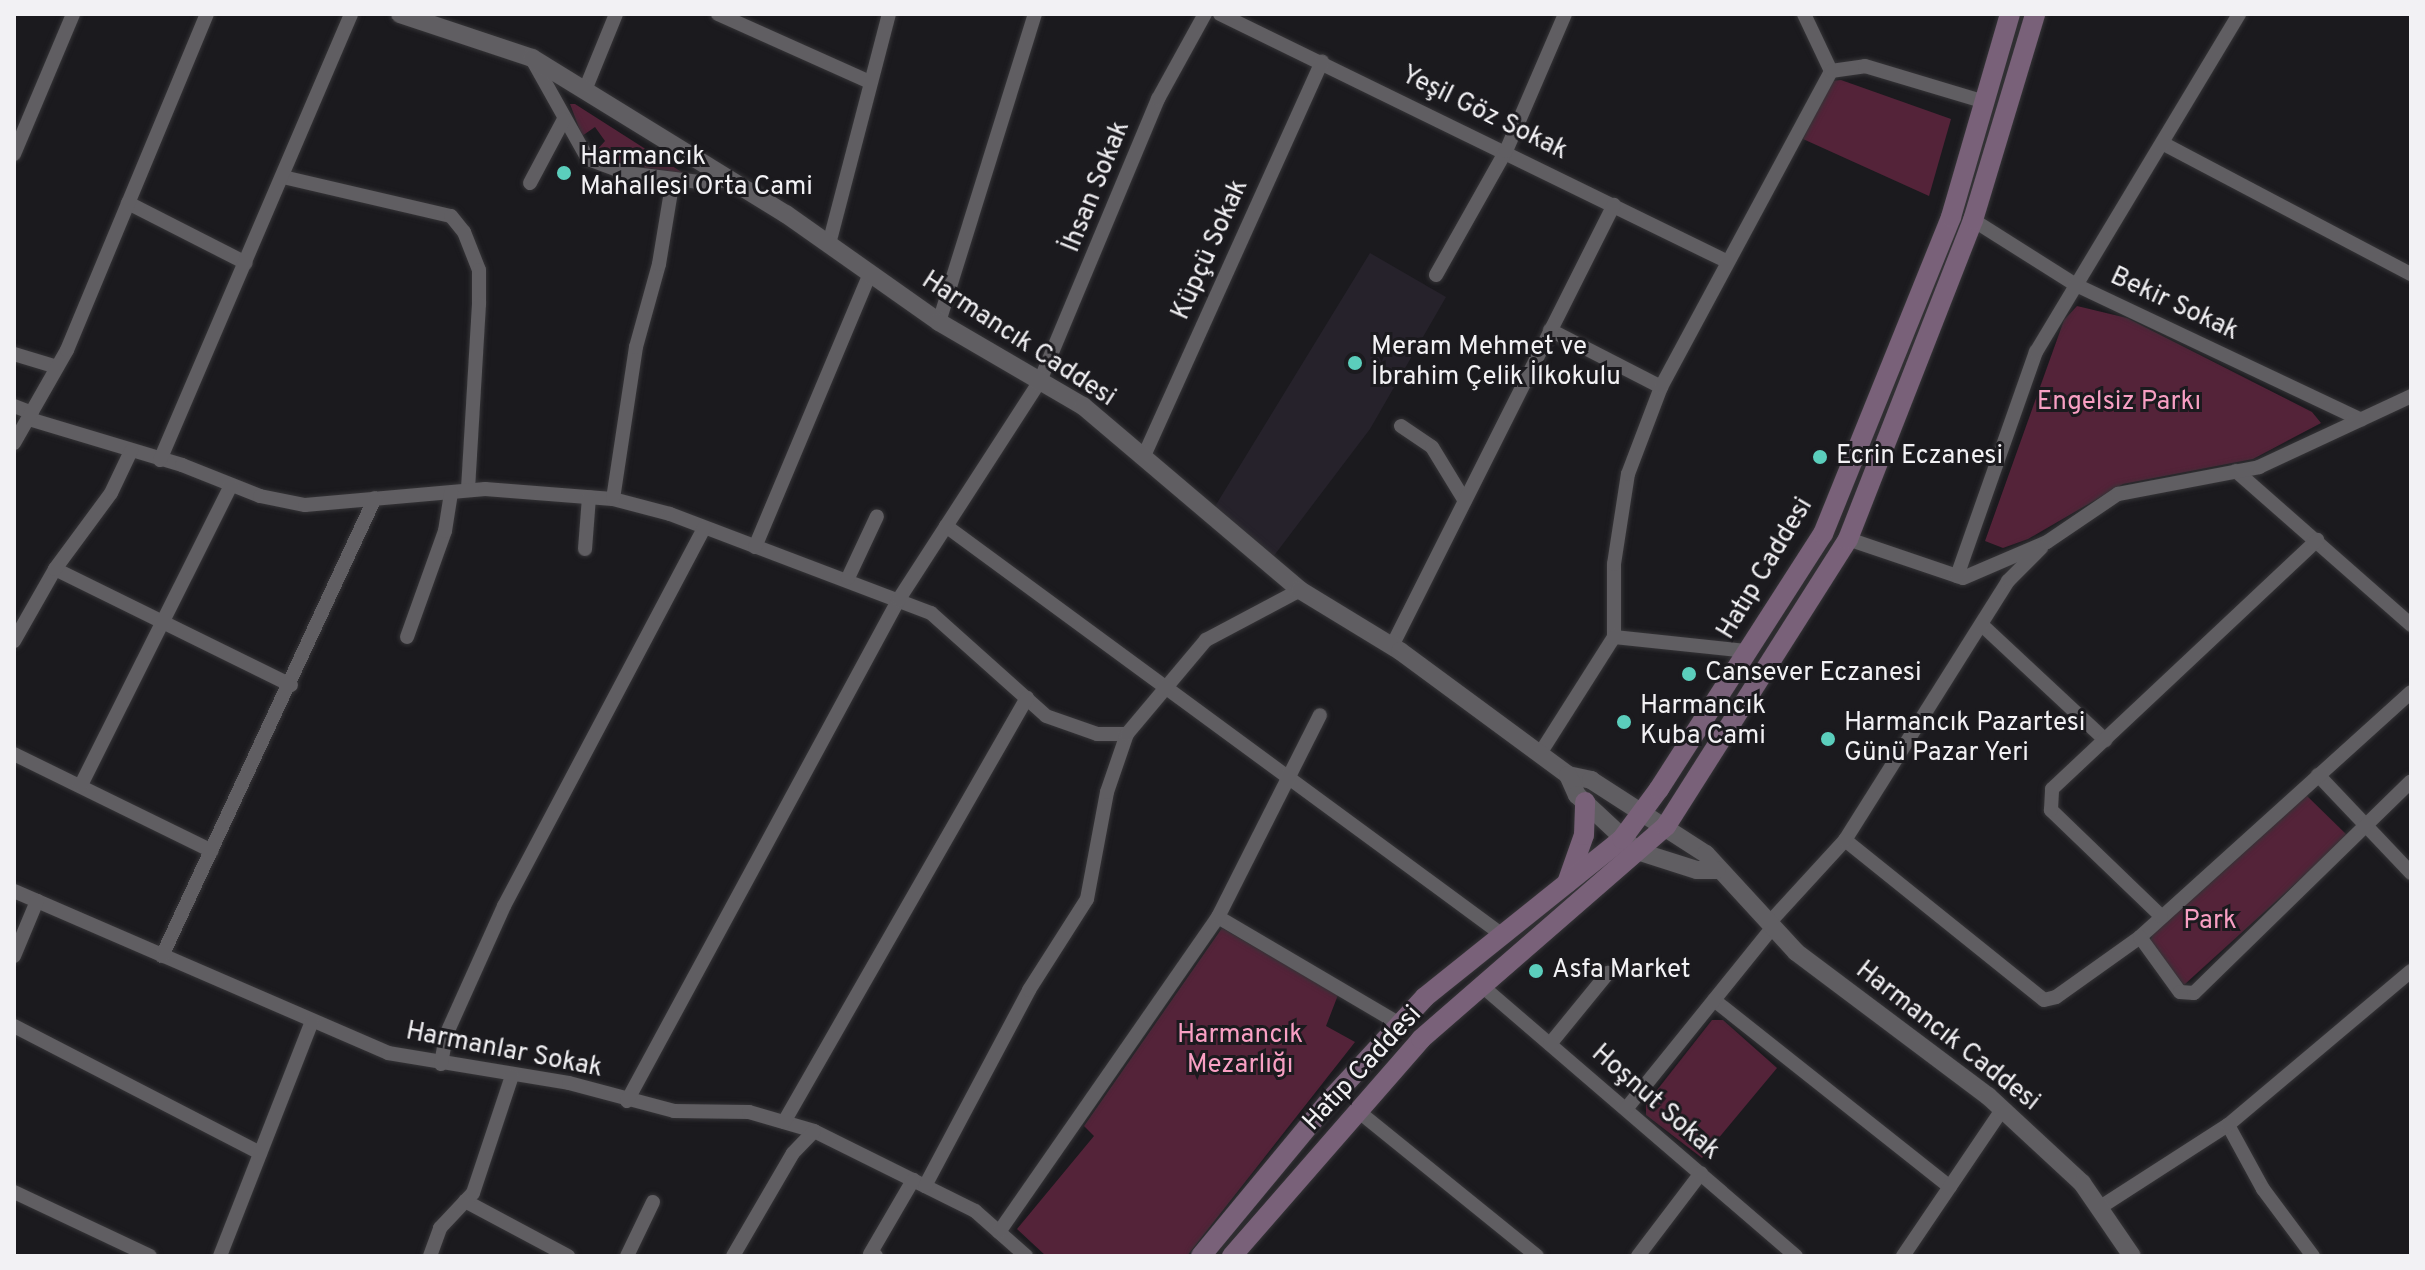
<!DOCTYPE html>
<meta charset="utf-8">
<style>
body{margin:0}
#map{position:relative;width:2425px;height:1270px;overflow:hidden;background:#1b1a1e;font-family:Overpass,sans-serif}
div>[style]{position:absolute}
.built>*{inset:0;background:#26222b}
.green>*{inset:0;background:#542339}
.roads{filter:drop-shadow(0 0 2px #353437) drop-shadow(0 0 2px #353437)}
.minor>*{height:14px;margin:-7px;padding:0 7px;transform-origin:7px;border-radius:7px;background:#605e62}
.tertiary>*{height:18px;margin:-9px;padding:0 9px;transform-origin:9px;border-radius:9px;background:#605e62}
.secondary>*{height:20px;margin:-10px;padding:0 10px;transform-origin:10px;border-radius:10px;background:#796179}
.dots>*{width:22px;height:22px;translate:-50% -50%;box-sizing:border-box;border:4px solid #1b1a1e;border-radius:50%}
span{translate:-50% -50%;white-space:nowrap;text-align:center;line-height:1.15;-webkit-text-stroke:6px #1b1a1e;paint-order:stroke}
.street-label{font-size:26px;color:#f2f1f4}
.poi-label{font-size:26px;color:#f2f1f4}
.left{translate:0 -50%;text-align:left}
.park-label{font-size:26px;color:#f89fc3}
.frame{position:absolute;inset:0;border:16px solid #f2f1f4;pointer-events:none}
</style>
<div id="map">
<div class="built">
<i style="clip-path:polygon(1370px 253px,1446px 297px,1370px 429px,1273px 557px,1214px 508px)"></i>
</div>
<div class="green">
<i style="clip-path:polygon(1841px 80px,1951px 119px,1929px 196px,1803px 139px,1831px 81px)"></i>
<i style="clip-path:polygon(570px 104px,575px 104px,683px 173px,612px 163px,594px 153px,605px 141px,595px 127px,582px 136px)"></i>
<i style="clip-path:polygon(2077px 306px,2127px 318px,2312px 412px,2321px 423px,2253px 459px,2123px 484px,2028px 539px,2003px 548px,1985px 541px,2064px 320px)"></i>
<i style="clip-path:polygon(2305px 794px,2348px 836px,2184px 985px,2150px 942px,2154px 930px)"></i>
<i style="clip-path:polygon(1222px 928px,1338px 995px,1326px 1026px,1355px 1042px,1187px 1256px,1046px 1256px,1017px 1229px,1094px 1136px,1084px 1126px)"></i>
<i style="clip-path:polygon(1712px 1020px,1723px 1020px,1777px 1068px,1702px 1158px,1646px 1115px,1646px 1104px)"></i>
</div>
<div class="roads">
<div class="minor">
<i style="left:718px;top:14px;width:167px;rotate:24.1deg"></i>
<i style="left:1220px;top:14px;width:563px;rotate:26.02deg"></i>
<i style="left:1804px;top:14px;width:63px;rotate:64.7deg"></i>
<i style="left:532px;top:59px;width:115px;rotate:60.8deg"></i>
<i style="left:588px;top:159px;width:40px;rotate:20.2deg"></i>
<i style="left:626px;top:173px;width:74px;rotate:7deg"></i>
<i style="left:699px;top:182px;width:33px;rotate:-3deg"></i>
<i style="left:585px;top:90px;width:82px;rotate:-67.8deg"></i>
<i style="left:2164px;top:144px;width:279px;rotate:27.8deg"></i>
<i style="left:14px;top:154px;width:152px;rotate:-67.1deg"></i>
<i style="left:283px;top:177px;width:172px;rotate:13.1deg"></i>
<i style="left:451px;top:216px;width:21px;rotate:51deg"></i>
<i style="left:464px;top:232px;width:41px;rotate:68.5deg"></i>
<i style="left:479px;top:270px;width:34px;rotate:90deg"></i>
<i style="left:479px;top:304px;width:186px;rotate:93.4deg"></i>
<i style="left:530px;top:183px;width:72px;rotate:-62deg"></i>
<i style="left:128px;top:203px;width:132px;rotate:27deg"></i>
<i style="left:1973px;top:220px;width:122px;rotate:32.3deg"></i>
<i style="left:2076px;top:285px;width:315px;rotate:25.3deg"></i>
<i style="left:829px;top:244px;width:238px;rotate:-75.4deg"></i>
<i style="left:1436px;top:275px;width:142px;rotate:-60.6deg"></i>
<i style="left:1506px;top:151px;width:149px;rotate:-66.7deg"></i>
<i style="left:939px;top:322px;width:323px;rotate:-72.7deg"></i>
<i style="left:1550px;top:330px;width:125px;rotate:27.2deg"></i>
<i style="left:14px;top:354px;width:45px;rotate:16.8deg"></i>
<i style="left:14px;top:406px;width:19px;rotate:21deg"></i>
<i style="left:29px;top:419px;width:160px;rotate:16.7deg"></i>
<i style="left:182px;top:465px;width:84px;rotate:21.7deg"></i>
<i style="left:260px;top:496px;width:46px;rotate:11.3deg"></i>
<i style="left:305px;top:505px;width:181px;rotate:-5.1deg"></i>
<i style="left:485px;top:489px;width:128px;rotate:4.5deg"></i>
<i style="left:613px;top:499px;width:59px;rotate:14.7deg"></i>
<i style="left:670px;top:514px;width:279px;rotate:20.8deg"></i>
<i style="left:931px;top:613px;width:154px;rotate:41.8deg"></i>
<i style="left:1046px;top:716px;width:54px;rotate:19.4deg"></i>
<i style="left:1097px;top:734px;width:30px"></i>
<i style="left:1401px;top:426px;width:37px;rotate:34deg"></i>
<i style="left:1432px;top:447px;width:63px;rotate:58.6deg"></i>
<i style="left:14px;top:443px;width:107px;rotate:-60.3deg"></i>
<i style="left:67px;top:350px;width:364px;rotate:-67.4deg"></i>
<i style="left:1143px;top:458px;width:435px;rotate:-65.7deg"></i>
<i style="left:160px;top:460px;width:485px;rotate:-66.8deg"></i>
<i style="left:2236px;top:471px;width:233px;rotate:41.3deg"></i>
<i style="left:613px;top:499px;width:154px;rotate:-81.4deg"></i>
<i style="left:636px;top:347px;width:86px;rotate:-74.5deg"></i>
<i style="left:659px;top:264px;width:86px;rotate:-80.6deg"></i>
<i style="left:946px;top:526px;width:692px;rotate:36.31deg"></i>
<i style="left:1848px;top:539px;width:121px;rotate:18.7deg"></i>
<i style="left:1963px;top:578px;width:91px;rotate:-23.2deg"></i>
<i style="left:2047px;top:542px;width:86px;rotate:-34.1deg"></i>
<i style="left:2118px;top:494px;width:144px;rotate:-10.8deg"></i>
<i style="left:2259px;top:467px;width:168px;rotate:-25deg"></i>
<i style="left:755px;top:547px;width:297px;rotate:-67.2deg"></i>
<i style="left:585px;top:549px;width:52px;rotate:-85.6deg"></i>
<i style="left:55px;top:569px;width:263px;rotate:26.2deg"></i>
<i style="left:1957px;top:576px;width:238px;rotate:-70.6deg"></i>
<i style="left:2036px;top:352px;width:394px;rotate:-59deg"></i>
<i style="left:848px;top:578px;width:68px;rotate:-64.9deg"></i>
<i style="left:1984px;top:627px;width:166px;rotate:43deg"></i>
<i style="left:407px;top:637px;width:113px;rotate:-70.3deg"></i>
<i style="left:445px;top:531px;width:39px;rotate:-81deg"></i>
<i style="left:1614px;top:637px;width:73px;rotate:-90deg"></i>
<i style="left:1614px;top:564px;width:91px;rotate:-81.2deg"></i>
<i style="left:1628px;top:474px;width:93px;rotate:-69.2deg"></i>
<i style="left:1661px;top:387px;width:359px;rotate:-61.7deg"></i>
<i style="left:1831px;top:71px;width:34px;rotate:-8deg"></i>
<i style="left:1865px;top:66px;width:125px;rotate:16.7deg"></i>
<i style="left:14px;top:641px;width:83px;rotate:-60.3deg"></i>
<i style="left:55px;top:569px;width:94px;rotate:-53.6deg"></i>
<i style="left:111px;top:493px;width:47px;rotate:-64.5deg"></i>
<i style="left:1392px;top:646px;width:494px;rotate:-63.3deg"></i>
<i style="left:14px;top:754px;width:220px;rotate:26.1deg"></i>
<i style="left:1539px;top:755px;width:140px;rotate:-57.6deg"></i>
<i style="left:1614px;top:637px;width:135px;rotate:6deg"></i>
<i style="left:2318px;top:775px;width:135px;rotate:46.5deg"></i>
<i style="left:81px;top:785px;width:335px;rotate:-63.4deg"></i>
<i style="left:1845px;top:840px;width:255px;rotate:38.8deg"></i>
<i style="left:2044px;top:1000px;width:12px;rotate:-14deg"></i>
<i style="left:2056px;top:997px;width:103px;rotate:-35.5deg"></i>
<i style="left:2140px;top:937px;width:365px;rotate:-42.1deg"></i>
<i style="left:14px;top:891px;width:408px;rotate:23.4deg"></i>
<i style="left:388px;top:1053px;width:183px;rotate:9.4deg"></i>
<i style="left:569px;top:1083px;width:109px;rotate:14.9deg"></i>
<i style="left:674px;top:1111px;width:75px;rotate:0.8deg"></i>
<i style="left:749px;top:1112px;width:68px;rotate:16.3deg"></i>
<i style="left:814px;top:1131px;width:180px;rotate:26.4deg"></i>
<i style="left:975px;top:1211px;width:68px;rotate:41.4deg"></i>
<i style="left:2161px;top:916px;width:153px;rotate:-136.1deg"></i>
<i style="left:2051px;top:810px;width:21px;rotate:-87deg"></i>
<i style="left:2052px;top:789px;width:364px;rotate:-43.2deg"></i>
<i style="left:1218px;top:917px;width:211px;rotate:30.5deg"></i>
<i style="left:1769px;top:923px;width:113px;rotate:-47.5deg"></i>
<i style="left:1845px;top:840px;width:306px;rotate:-57.8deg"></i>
<i style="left:2008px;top:581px;width:47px;rotate:-45deg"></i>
<i style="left:2140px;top:937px;width:68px;rotate:54deg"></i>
<i style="left:2180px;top:992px;width:14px;rotate:4deg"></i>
<i style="left:2194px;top:993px;width:303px;rotate:-44.3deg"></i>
<i style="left:14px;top:956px;width:60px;rotate:-67.3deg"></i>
<i style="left:162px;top:956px;width:505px;rotate:-65.06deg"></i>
<i style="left:1482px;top:986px;width:414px;rotate:40.7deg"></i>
<i style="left:1714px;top:1000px;width:301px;rotate:38.4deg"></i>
<i style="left:14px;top:1026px;width:277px;rotate:27.3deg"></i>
<i style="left:1550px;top:1044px;width:92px;rotate:-50.8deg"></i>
<i style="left:441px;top:1064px;width:29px;rotate:-80deg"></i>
<i style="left:446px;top:1035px;width:141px;rotate:-65.8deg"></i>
<i style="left:504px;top:906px;width:428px;rotate:-62.1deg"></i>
<i style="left:627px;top:1101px;width:571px;rotate:-61.55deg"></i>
<i style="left:899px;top:599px;width:260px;rotate:-57.1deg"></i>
<i style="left:1040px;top:381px;width:306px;rotate:-67.3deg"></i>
<i style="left:1158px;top:99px;width:97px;rotate:-61.1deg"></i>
<i style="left:1626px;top:1109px;width:234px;rotate:-51.1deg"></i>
<i style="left:1358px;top:1111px;width:230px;rotate:39deg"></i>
<i style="left:784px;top:1122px;width:489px;rotate:-60.2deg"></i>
<i style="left:2228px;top:1125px;width:73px;rotate:61.3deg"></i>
<i style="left:2263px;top:1189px;width:84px;rotate:53.3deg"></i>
<i style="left:925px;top:1186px;width:222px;rotate:-62deg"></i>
<i style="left:1029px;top:990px;width:108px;rotate:-57.5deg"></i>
<i style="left:1087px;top:899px;width:109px;rotate:-79.4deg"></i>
<i style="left:1107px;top:792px;width:61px;rotate:-71deg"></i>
<i style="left:1127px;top:734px;width:123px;rotate:-50deg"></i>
<i style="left:1206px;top:640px;width:106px;rotate:-28deg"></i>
<i style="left:14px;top:1192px;width:150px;rotate:25.2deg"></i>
<i style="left:465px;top:1201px;width:117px;rotate:28.1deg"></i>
<i style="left:2099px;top:1208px;width:153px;rotate:-32.8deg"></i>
<i style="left:2228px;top:1125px;width:239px;rotate:-40.1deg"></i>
<i style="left:999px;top:1232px;width:384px;rotate:-55.2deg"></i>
<i style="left:1218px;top:917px;width:226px;rotate:-63.2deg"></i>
<i style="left:220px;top:1256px;width:252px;rotate:-68.6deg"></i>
<i style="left:430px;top:1256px;width:30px;rotate:-70deg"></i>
<i style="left:440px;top:1228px;width:48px;rotate:-46.7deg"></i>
<i style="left:473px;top:1193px;width:123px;rotate:-71.6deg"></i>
<i style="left:627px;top:1256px;width:60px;rotate:-64.3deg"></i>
<i style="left:733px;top:1256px;width:119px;rotate:-59.8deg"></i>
<i style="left:793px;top:1153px;width:30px;rotate:-46deg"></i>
<i style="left:876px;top:1256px;width:6px;rotate:-162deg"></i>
<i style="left:870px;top:1254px;width:86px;rotate:-59.8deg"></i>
<i style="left:1638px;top:1256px;width:104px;rotate:-52.8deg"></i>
<i style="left:1903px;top:1256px;width:176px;rotate:-55.9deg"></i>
</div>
<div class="tertiary">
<i style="left:400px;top:14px;width:139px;rotate:18.4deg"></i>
<i style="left:532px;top:58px;width:298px;rotate:31.6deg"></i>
<i style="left:786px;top:214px;width:187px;rotate:35.2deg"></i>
<i style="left:939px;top:322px;width:167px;rotate:30.3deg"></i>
<i style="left:1083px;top:406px;width:285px;rotate:40.3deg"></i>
<i style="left:1300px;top:590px;width:117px;rotate:31.4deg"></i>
<i style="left:1400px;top:651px;width:209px;rotate:36.4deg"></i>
<i style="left:1568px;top:775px;width:24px;rotate:12deg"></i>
<i style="left:1591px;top:780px;width:137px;rotate:32.8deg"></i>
<i style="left:1706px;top:854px;width:133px;rotate:47.4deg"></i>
<i style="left:1796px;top:952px;width:240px;rotate:36.9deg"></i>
<i style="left:1988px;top:1096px;width:128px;rotate:42.8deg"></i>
<i style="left:2082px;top:1183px;width:88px;rotate:55.6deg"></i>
<i style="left:1568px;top:775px;width:22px;rotate:66deg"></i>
<i style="left:1577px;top:795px;width:82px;rotate:43deg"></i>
<i style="left:1637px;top:851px;width:63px;rotate:17.6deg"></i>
<i style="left:1697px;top:870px;width:20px"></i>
</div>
<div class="secondary">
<i style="left:1567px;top:883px;width:51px;rotate:-70.5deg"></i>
<i style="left:1584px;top:835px;width:33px;rotate:-88deg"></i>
<i style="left:1201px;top:1256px;width:202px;rotate:-50.4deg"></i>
<i style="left:1330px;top:1100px;width:140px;rotate:-47.3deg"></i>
<i style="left:1425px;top:997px;width:253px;rotate:-38.7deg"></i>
<i style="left:1622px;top:839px;width:62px;rotate:-53.5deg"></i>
<i style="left:1659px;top:789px;width:303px;rotate:-57.3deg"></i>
<i style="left:1823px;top:534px;width:342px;rotate:-68deg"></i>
<i style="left:1951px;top:217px;width:211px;rotate:-73.8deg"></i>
<i style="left:1232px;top:1256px;width:288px;rotate:-48.9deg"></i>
<i style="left:1421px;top:1039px;width:325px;rotate:-41deg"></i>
<i style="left:1666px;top:826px;width:340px;rotate:-57.6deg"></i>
<i style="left:1848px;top:539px;width:343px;rotate:-68.6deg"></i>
<i style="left:1973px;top:220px;width:215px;rotate:-73.2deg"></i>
</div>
</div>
<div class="dots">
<i style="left:564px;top:173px;background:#5bcebc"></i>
<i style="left:1355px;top:363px;background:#5bcebc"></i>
<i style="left:1820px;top:457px;background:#5bcebc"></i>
<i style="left:1689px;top:674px;background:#5bcebc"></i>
<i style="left:1624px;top:722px;background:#5bcebc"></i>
<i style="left:1828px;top:739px;background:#5bcebc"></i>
<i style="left:1536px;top:971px;background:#5bcebc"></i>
</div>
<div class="street-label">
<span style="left:1484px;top:114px;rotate:26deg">Yeşil Göz Sokak</span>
<span style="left:1097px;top:187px;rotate:-68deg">İhsan Sokak</span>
<span style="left:1211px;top:250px;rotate:-66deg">Küpçü Sokak</span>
<span style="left:2174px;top:305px;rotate:25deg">Bekir Sokak</span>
<span style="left:1018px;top:340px;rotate:33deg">Harmancık Caddesi</span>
<span style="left:1766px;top:569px;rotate:-59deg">Hatıp Caddesi</span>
<span style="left:1947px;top:1037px;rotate:38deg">Harmancık Caddesi</span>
<span style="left:504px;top:1051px;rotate:11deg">Harmanlar Sokak</span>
<span style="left:1363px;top:1069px;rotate:-47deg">Hatıp Caddesi</span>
<span style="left:1655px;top:1103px;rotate:41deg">Hoşnut Sokak</span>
</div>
<div class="poi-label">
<span class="left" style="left:580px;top:173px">Harmancık<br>Mahallesi Orta Cami</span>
<span class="left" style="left:1371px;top:363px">Meram Mehmet ve<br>İbrahim Çelik İlkokulu</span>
<span class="left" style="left:1836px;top:457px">Ecrin Eczanesi</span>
<span class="left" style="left:1705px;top:674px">Cansever Eczanesi</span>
<span class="left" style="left:1640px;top:722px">Harmancık<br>Kuba Cami</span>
<span class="left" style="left:1844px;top:739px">Harmancık Pazartesi<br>Günü Pazar Yeri</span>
<span class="left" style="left:1552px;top:971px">Asfa Market</span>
</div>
<div class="park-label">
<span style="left:2119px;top:403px">Engelsiz Parkı</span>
<span style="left:2210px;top:922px">Park</span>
<span style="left:1240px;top:1051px">Harmancık<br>Mezarlığı</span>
</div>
<div class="frame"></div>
</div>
